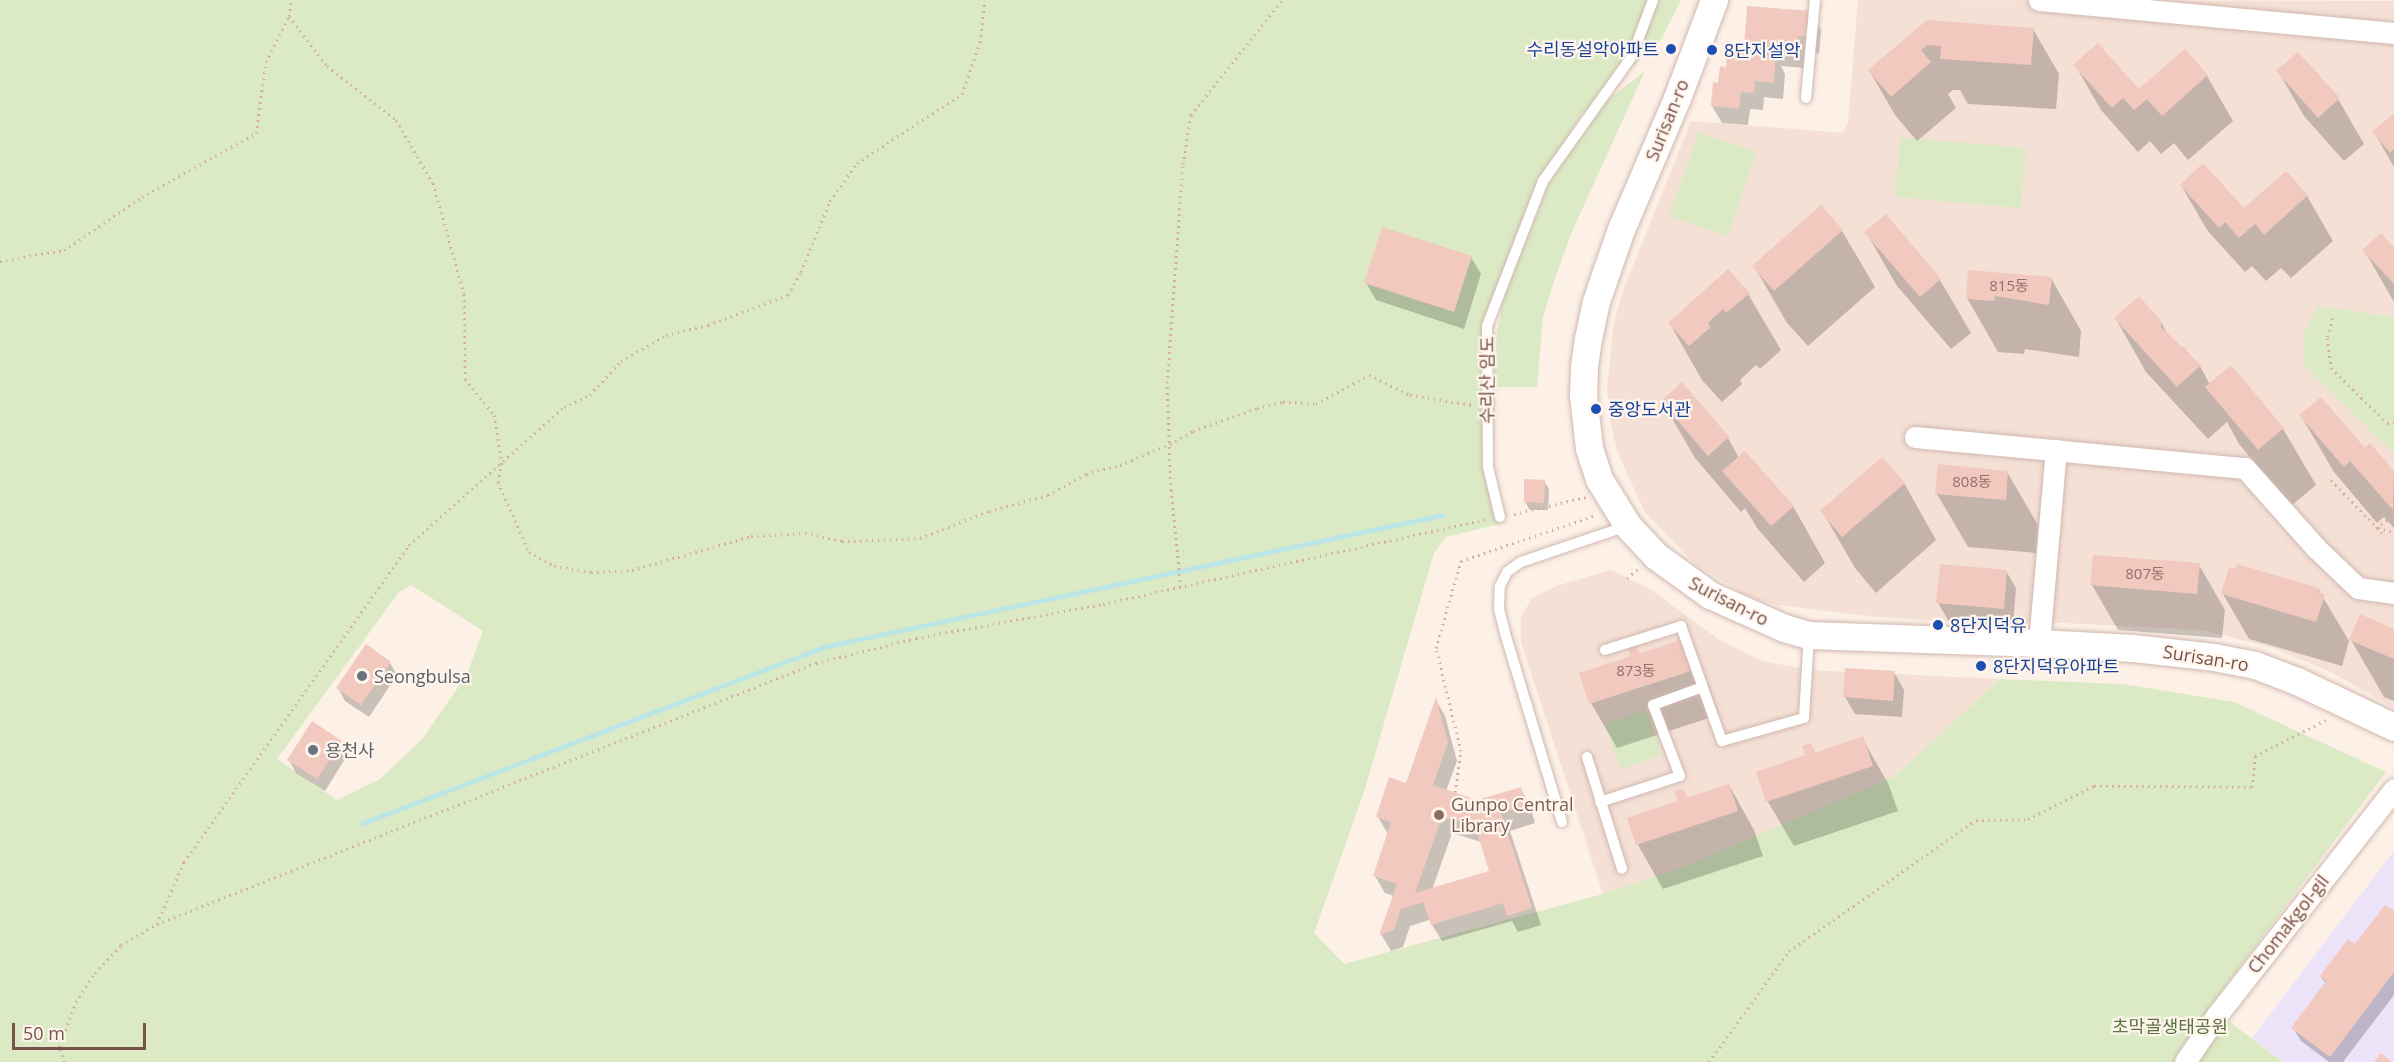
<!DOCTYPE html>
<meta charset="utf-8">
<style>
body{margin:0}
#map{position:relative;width:2394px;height:1062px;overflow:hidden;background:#fcf0e7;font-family:"Open Sans","Noto Sans KR",sans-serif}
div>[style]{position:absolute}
.residential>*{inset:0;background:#f4e0d5}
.education>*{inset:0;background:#ede3f9}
.green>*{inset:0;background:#dbeac5}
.shadow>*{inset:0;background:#0003}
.stream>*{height:5px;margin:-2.5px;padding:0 2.5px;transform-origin:2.5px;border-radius:2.5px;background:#bbe6e5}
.building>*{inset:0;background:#f2c9be}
.path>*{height:3px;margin-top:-1.5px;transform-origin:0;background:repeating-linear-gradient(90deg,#d7aca1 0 1.5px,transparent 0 6px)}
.roads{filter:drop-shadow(0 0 2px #d0b8af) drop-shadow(0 0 2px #d0b8af)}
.service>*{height:10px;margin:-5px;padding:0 5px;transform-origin:5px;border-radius:5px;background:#fff}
.minor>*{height:21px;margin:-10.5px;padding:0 10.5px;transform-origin:10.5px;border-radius:10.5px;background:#fff}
.tertiary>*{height:27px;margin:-13.5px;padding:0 13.5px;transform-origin:13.5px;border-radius:13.5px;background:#fff}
.dots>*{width:16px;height:16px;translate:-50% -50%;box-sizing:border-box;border:3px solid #fff5ed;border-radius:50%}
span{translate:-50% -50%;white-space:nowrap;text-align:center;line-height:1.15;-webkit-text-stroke:4.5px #fff5ed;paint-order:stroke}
.number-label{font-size:15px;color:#957068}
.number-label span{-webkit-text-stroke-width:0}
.transit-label{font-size:18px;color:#164399}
.right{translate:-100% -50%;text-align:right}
.left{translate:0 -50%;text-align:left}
.street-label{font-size:18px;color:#76524b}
.worship-label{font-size:18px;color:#5b616d}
.education-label{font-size:18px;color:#785e54}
.park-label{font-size:18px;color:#597640}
.scale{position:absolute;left:12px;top:1023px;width:134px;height:27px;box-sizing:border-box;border:3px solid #76524b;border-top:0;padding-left:8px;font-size:18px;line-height:21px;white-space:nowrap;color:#76524b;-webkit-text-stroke:4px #fff5ed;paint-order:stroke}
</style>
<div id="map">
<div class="residential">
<i style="clip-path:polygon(1858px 0,2394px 1px,2394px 317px,2319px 306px,2304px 366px,2394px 453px,2394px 708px,2331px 672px,2273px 648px,2202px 630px,2044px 622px,2004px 626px,1868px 616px,1777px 605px,1751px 598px,1695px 564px,1644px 511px,1617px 451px,1610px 419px,1607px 388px,1614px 322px,1624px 288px,1691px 121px,1843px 133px,1848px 122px)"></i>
<i style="clip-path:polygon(1611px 570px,1650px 589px,1718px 639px,1762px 661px,1809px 670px,2000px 679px,1895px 776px,1680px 868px,1603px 894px,1521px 642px,1521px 617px,1532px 598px,1556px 586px)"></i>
</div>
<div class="education">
<i style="clip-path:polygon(2394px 851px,2394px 1062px,2283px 1062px,2252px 1038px)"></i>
</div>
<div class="green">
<i style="clip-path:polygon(evenodd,0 0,1681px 0,1660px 41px,1581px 115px,1543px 181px,1487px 326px,1488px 467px,1503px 523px,1446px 537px,1434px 553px,1364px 792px,1314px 933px,1344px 964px,1603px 894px,1680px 868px,1895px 776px,2000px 679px,2123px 684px,2234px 702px,2386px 772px,2210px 1007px,2283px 1062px,0 1062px,0 0,411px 585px,483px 631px,466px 676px,423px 738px,380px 779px,337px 800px,277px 759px,399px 592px,411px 585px)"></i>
<i style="clip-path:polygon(1645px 71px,1571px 234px,1553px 284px,1543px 317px,1537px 387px,1494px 387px,1497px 333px,1504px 294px,1549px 184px,1574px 143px,1605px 102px)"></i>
<i style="clip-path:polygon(1698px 132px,1756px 152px,1728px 236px,1669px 216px)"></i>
<i style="clip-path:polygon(1900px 137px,2026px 148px,2021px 208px,1895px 197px)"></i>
<i style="clip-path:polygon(2319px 306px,2394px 317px,2394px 453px,2304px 366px,2304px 331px)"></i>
<i style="clip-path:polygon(1646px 710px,1662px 755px,1621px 769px,1604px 724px)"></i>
</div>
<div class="shadow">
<i style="clip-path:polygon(1811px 13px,1821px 30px,1819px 53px,1807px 53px,1806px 68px,1781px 66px,1785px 74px,1783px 99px,1764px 97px,1763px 110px,1750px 109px,1748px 125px,1722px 123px,1712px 106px,1727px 69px,1750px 54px,1746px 46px)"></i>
<i style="clip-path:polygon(1927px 22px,2033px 29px,2059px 74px,2056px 109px,1968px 104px,1960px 90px,1953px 90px,1948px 94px,1956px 108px,1917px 141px,1895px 115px,1869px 70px)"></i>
<i style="clip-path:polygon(2185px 51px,2207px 76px,2233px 121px,2188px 160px,2174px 143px,2161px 154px,2150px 141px,2138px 152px,2101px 110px,2075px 65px,2139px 91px)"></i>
<i style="clip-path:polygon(2278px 71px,2338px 99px,2364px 144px,2344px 161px,2304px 116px)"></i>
<i style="clip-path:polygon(2394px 115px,2394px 167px,2374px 132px)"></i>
<i style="clip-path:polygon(2286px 173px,2307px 196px,2333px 241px,2291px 278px,2281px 268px,2266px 281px,2252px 266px,2245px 272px,2207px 230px,2181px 185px,2244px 210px)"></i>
<i style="clip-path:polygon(1842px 231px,1875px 287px,1808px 346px,1787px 323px,1754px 266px)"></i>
<i style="clip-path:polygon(1866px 232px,1940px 280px,1971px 333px,1951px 349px,1897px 286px)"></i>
<i style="clip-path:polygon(2394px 249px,2394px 302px,2364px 250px)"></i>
<i style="clip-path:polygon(1471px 257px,1481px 274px,1464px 329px,1376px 300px,1366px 283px)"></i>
<i style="clip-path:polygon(2051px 278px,2081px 331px,2079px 357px,2025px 349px,2024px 354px,1998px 352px,1967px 298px)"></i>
<i style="clip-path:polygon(1748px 294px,1781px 350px,1760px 369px,1756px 365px,1740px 380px,1742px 384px,1722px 402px,1702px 380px,1670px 324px)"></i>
<i style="clip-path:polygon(2116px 319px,2162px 324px,2172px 342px,2180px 350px,2183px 347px,2200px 366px,2210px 385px,2231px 367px,2283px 429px,2316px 485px,2291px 506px,2239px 444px,2227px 422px,2208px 439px,2146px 372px)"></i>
<i style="clip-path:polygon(1682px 384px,1728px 438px,1739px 458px,1793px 506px,1825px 563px,1804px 582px,1757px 528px,1745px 508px,1741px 512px,1695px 458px,1662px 401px)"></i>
<i style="clip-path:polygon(2301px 416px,2365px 450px,2370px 446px,2394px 474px,2394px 528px,2384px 517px,2377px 523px,2334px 472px)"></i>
<i style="clip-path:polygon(2007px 472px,2038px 525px,2036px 553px,1968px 547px,1937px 494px)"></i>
<i style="clip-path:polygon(1544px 481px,1549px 489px,1548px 510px,1530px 510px,1525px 502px)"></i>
<i style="clip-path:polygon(1904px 483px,1936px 540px,1876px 593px,1855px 568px,1822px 511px)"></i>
<i style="clip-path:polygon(2199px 565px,2225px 610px,2222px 638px,2118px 630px,2092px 585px)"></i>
<i style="clip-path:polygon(2006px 571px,2016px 588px,2013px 626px,1948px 620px,1938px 603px)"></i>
<i style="clip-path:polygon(2318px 589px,2349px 641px,2342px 666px,2249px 639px,2223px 594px)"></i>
<i style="clip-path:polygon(2394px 630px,2394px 701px,2384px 697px,2351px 640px)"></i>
<i style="clip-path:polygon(1683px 641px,1709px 686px,1718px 715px,1617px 748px,1591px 703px,1633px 657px,1634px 645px,1640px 655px)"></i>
<i style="clip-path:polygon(390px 663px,397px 675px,369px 717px,345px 701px,338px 688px)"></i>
<i style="clip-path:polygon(1894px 672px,1904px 690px,1902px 717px,1855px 714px,1845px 697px)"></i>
<i style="clip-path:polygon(evenodd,1436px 700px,1445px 716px,1457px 761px,1446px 791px,1477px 802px,1520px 788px,1530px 805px,1535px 823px,1510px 831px,1541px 925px,1518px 932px,1512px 921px,1442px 941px,1429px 920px,1410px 926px,1403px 947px,1391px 951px,1381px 934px,1394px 896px,1385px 893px,1375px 876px,1388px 834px,1378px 817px,1407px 785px,1436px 700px,1452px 833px,1481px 842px,1490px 872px,1432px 890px,1452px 833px)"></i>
<i style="clip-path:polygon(1862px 738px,1888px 783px,1898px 811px,1794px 846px,1768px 802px,1758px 773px,1807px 756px,1811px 745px,1816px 754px)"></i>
<i style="clip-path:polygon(341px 742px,348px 754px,325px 791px,296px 773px,289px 760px)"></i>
<i style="clip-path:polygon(1729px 785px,1754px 830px,1763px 856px,1663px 889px,1638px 845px,1629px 819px,1679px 802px,1683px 790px,1688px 799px)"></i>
<i style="clip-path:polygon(2394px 913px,2394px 995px,2343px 1062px,2329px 1062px,2301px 1041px,2293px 1028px,2326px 984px,2321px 977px)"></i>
</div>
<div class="stream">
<i style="left:363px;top:823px;width:493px;rotate:-20.9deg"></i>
<i style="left:823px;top:647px;width:633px;rotate:-12.04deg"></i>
</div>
<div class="building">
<i style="clip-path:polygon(1747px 6px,1812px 11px,1810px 37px,1798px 36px,1797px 51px,1744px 47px)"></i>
<i style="clip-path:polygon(1927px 20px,2034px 28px,2031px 65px,1940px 59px,1941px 46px,1927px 45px,1921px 50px,1931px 62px,1891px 97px,1868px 70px)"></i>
<i style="clip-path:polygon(2098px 43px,2139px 89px,2185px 49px,2208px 75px,2162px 116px,2147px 99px,2134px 110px,2123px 98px,2112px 108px,2073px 65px)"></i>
<i style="clip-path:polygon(1727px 50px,1776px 55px,1774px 83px,1755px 81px,1754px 93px,1741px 92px,1739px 109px,1711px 106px,1713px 82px,1718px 83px,1720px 66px,1726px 67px)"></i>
<i style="clip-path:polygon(2298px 52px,2340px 98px,2318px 118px,2276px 71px)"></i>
<i style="clip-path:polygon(2394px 113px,2394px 149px,2390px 153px,2372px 132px)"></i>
<i style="clip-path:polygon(2203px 163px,2244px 208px,2286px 171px,2308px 195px,2264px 235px,2255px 224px,2239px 238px,2225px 222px,2219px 228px,2180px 185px)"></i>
<i style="clip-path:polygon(1821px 205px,1843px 230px,1774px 291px,1752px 266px)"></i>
<i style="clip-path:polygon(1886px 214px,1941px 279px,1920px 297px,1864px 232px)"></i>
<i style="clip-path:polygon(1382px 227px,1472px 256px,1454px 312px,1364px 283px)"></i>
<i style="clip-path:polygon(2381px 233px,2394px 247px,2394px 284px,2362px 250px)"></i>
<i style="clip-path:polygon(1728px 269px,1750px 293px,1726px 313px,1723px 309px,1708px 323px,1711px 327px,1689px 346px,1668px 323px)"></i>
<i style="clip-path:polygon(1968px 270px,2052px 277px,2049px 305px,1995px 296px,1994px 301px,1966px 299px)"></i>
<i style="clip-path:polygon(2139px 296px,2163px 323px,2160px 326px,2201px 365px,2177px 387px,2114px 318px)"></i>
<i style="clip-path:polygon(2231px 365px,2284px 428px,2258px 450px,2205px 387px)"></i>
<i style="clip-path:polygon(1682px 382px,1729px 437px,1708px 456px,1661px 401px)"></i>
<i style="clip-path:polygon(2321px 397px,2365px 448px,2370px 443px,2394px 471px,2393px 510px,2350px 461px,2344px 467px,2299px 415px)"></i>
<i style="clip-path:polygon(1745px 451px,1794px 506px,1771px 526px,1722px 471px)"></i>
<i style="clip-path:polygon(1882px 457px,1905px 483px,1842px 537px,1820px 511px)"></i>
<i style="clip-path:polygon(1938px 464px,2008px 471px,2006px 500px,1935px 494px)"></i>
<i style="clip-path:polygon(1524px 479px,1545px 480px,1544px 503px,1524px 502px)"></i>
<i style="clip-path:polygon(2093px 555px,2200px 563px,2197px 594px,2090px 585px)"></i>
<i style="clip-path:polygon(1940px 564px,2007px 570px,2004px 609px,1936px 603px)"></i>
<i style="clip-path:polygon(2237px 564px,2319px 588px,2318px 592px,2325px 595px,2316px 622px,2221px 594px,2229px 567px,2236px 569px)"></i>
<i style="clip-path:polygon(2360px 614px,2394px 629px,2394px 659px,2349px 640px)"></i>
<i style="clip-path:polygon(1683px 639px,1694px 670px,1589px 704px,1579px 673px,1631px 656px,1627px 646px,1635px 643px,1639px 654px)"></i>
<i style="clip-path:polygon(366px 644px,391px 662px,361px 705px,336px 688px)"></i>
<i style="clip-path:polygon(1845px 668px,1895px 671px,1893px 701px,1843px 697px)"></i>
<i style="clip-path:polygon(evenodd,1436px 697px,1448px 742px,1433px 785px,1477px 800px,1521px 787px,1527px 805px,1501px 813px,1532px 908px,1507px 916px,1503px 903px,1431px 925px,1423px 902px,1401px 909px,1394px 930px,1379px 935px,1397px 884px,1373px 876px,1391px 822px,1376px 817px,1389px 777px,1406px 783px,1436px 697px,1442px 817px,1475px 826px,1489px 871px,1415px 893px,1442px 817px)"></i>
<i style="clip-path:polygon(312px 721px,342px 741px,317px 779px,287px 760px)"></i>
<i style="clip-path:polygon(1863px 736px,1873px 766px,1766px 802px,1756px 772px,1805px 755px,1802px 746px,1811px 743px,1815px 753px)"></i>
<i style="clip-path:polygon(1729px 784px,1738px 811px,1636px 845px,1627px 818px,1678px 801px,1674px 791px,1683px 788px,1687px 798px)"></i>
<i style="clip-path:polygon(2385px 905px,2394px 911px,2394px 972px,2330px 1057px,2291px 1028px,2326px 981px,2320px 976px,2348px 939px,2355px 944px)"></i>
<i style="clip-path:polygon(2381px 1053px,2392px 1062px,2374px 1062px)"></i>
</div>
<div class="path">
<i style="left:289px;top:16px;width:63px;rotate:52.8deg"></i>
<i style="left:327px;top:66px;width:88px;rotate:38deg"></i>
<i style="left:396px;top:120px;width:73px;rotate:59.6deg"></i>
<i style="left:433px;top:183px;width:115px;rotate:74.4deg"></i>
<i style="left:464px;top:294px;width:85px;rotate:89.3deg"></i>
<i style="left:465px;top:379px;width:46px;rotate:51.1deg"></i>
<i style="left:494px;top:415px;width:49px;rotate:80.5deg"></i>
<i style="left:502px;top:463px;width:19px;rotate:102deg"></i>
<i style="left:498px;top:482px;width:77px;rotate:66.1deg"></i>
<i style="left:529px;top:552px;width:29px;rotate:29deg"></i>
<i style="left:554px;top:566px;width:37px;rotate:9deg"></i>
<i style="left:591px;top:572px;width:41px;rotate:-2.8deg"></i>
<i style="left:632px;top:570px;width:124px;rotate:-15.9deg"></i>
<i style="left:751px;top:536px;width:54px;rotate:-3.2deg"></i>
<i style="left:805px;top:533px;width:38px;rotate:12deg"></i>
<i style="left:842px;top:541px;width:78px;rotate:-2.2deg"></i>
<i style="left:920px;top:538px;width:74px;rotate:-21.4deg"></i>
<i style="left:989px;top:511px;width:61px;rotate:-15.2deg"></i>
<i style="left:1048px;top:495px;width:43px;rotate:-28.9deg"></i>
<i style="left:1086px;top:474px;width:35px;rotate:-15deg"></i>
<i style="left:1120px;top:465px;width:54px;rotate:-22.8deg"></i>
<i style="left:1170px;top:444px;width:26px;rotate:-29deg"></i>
<i style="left:1193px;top:431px;width:68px;rotate:-19.8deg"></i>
<i style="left:1257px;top:408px;width:27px;rotate:-13deg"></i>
<i style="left:1283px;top:402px;width:33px;rotate:3deg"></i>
<i style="left:1316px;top:404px;width:60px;rotate:-28.7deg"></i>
<i style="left:1369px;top:375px;width:46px;rotate:26deg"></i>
<i style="left:1410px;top:395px;width:64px;rotate:9deg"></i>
<i style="left:0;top:261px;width:65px;rotate:-9.8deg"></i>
<i style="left:64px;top:250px;width:94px;rotate:-34.2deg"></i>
<i style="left:142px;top:197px;width:131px;rotate:-29.3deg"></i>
<i style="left:256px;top:133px;width:72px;rotate:-82deg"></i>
<i style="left:266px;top:62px;width:51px;rotate:-63.4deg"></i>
<i style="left:289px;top:16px;width:16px;rotate:-83deg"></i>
<i style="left:2333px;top:318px;width:21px;rotate:107deg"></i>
<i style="left:2327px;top:338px;width:30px;rotate:82deg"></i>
<i style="left:2331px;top:368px;width:78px;rotate:44.5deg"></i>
<i style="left:2387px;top:423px;width:7px;rotate:-8deg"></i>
<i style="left:2331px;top:480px;width:75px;rotate:46.1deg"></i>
<i style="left:1514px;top:514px;width:74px;rotate:-13.3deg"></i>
<i style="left:2376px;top:528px;width:22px;rotate:-36deg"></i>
<i style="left:2378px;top:528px;width:16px;rotate:14deg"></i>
<i style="left:1627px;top:578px;width:14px;rotate:-39deg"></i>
<i style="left:1181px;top:587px;width:98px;rotate:-95.9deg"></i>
<i style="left:1171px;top:490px;width:107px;rotate:-92.1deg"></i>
<i style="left:1167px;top:383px;width:220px;rotate:-85.8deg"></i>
<i style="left:1183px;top:164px;width:50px;rotate:-80.7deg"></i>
<i style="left:1191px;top:115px;width:147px;rotate:-51.6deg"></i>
<i style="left:1455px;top:792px;width:41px;rotate:-81.7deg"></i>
<i style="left:1461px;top:751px;width:106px;rotate:-103.6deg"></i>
<i style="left:1436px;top:648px;width:91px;rotate:-74deg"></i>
<i style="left:1461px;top:561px;width:143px;rotate:-18.8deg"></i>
<i style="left:157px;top:924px;width:68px;rotate:-66.5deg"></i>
<i style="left:184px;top:862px;width:389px;rotate:-54.6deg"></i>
<i style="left:409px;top:545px;width:208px;rotate:-41.7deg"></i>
<i style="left:564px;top:407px;width:29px;rotate:-25deg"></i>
<i style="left:590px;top:395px;width:46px;rotate:-47.6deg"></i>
<i style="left:621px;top:361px;width:52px;rotate:-30deg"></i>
<i style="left:666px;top:335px;width:43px;rotate:-13.4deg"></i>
<i style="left:708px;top:325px;width:85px;rotate:-20.6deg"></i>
<i style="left:788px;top:295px;width:26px;rotate:-61deg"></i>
<i style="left:801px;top:272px;width:77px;rotate:-67.8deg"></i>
<i style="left:830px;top:201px;width:47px;rotate:-54.6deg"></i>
<i style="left:857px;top:163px;width:126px;rotate:-33.3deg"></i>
<i style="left:962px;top:94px;width:55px;rotate:-70.9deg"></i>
<i style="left:980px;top:42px;width:42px;rotate:-83.2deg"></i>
<i style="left:65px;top:1062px;width:16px;rotate:-112deg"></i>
<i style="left:59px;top:1047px;width:48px;rotate:-69.3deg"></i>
<i style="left:76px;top:1002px;width:35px;rotate:-57deg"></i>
<i style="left:95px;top:973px;width:38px;rotate:-47deg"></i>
<i style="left:121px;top:945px;width:42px;rotate:-30.3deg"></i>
<i style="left:157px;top:924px;width:709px;rotate:-21.61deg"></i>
<i style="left:816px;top:663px;width:103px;rotate:-14deg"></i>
<i style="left:916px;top:638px;width:190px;rotate:-10.3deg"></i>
<i style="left:1103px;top:604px;width:393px;rotate:-12.5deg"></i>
<i style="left:1709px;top:1062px;width:137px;rotate:-54.2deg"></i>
<i style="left:1789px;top:951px;width:228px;rotate:-35deg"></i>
<i style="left:1976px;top:820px;width:52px;rotate:-1.1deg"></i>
<i style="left:2028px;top:819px;width:74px;rotate:-26.6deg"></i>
<i style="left:2094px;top:786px;width:158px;rotate:0.4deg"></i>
<i style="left:2252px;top:787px;width:31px;rotate:-84deg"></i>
<i style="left:2255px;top:756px;width:82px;rotate:-26.9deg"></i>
</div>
<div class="roads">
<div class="service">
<i style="left:1806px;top:98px;width:98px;rotate:-84.8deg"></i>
<i style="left:1500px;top:517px;width:51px;rotate:-103.5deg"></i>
<i style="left:1488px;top:467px;width:141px;rotate:-90.4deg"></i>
<i style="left:1487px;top:326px;width:155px;rotate:-68.9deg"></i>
<i style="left:1543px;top:181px;width:153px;rotate:-54.5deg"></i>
<i style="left:1632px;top:56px;width:60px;rotate:-69.4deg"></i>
<i style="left:1605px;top:650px;width:80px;rotate:-17.5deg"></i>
<i style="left:1681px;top:626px;width:122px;rotate:70.4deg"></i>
<i style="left:1722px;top:741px;width:85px;rotate:-15.7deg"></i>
<i style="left:1804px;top:718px;width:83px;rotate:-86.6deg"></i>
<i style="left:1587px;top:757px;width:117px;rotate:72.6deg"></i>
<i style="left:1600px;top:802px;width:84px;rotate:-18deg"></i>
<i style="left:1680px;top:776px;width:76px;rotate:-110.8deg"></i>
<i style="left:1653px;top:705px;width:53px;rotate:-19.8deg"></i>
<i style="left:1562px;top:822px;width:197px;rotate:-106.8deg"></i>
<i style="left:1505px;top:633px;width:25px;rotate:-104deg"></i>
<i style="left:1499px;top:609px;width:23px;rotate:-88deg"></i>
<i style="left:1500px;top:586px;width:16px;rotate:-63deg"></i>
<i style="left:1507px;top:572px;width:17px;rotate:-36deg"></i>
<i style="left:1521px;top:562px;width:112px;rotate:-18.8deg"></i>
</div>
<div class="minor">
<i style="left:2039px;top:0;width:357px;rotate:5.3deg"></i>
<i style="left:1915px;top:437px;width:331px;rotate:5.4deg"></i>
<i style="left:2245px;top:468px;width:107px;rotate:48.4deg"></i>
<i style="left:2316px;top:548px;width:58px;rotate:43.6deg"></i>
<i style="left:2358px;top:588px;width:36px;rotate:8deg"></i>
<i style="left:2039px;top:643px;width:194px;rotate:-85deg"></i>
<i style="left:2185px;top:1062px;width:57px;rotate:-55.8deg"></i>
<i style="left:2217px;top:1015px;width:287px;rotate:-51.9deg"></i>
</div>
<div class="tertiary">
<i style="left:1714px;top:0;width:105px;rotate:110.7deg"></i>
<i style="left:1677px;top:98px;width:142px;rotate:113.1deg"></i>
<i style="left:1621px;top:229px;width:76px;rotate:109.1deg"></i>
<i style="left:1596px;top:301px;width:38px;rotate:102deg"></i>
<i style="left:1588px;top:338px;width:29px;rotate:98deg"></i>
<i style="left:1584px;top:367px;width:28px;rotate:92deg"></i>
<i style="left:1583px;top:395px;width:53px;rotate:83.5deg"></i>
<i style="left:1589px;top:448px;width:33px;rotate:72deg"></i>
<i style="left:1599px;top:479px;width:55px;rotate:58.3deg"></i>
<i style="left:1628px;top:526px;width:41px;rotate:47deg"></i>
<i style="left:1656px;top:556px;width:67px;rotate:35.8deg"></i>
<i style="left:1710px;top:595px;width:81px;rotate:24deg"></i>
<i style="left:1784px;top:628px;width:26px;rotate:16deg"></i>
<i style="left:1809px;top:635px;width:230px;rotate:2deg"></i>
<i style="left:2039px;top:643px;width:94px;rotate:3deg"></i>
<i style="left:2133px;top:648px;width:81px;rotate:6.3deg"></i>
<i style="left:2214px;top:657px;width:42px;rotate:11deg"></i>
<i style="left:2255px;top:665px;width:45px;rotate:20.9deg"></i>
<i style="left:2297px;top:681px;width:107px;rotate:25.4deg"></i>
</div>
</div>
<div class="dots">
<i style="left:1671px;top:49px;background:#1a4fb4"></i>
<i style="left:1712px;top:50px;background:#1a4fb4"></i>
<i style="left:1596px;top:409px;background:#1a4fb4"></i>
<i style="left:1938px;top:625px;background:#1a4fb4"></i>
<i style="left:1981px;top:666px;background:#1a4fb4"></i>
<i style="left:362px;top:676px;background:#6b7280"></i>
<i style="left:313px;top:750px;background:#6b7280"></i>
<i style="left:1439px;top:815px;background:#8d6e63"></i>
</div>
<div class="number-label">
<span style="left:2009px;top:286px">815동</span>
<span style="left:1972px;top:482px">808동</span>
<span style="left:2145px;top:574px">807동</span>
<span style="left:1636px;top:671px">873동</span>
</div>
<div class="transit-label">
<span class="right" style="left:1659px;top:49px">수리동설악아파트</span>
<span class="left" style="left:1724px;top:50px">8단지설악</span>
<span class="left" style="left:1608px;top:409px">중앙도서관</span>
<span class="left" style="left:1950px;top:625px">8단지덕유</span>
<span class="left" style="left:1993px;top:666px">8단지덕유아파트</span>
</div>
<div class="street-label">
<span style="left:1667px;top:120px;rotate:-68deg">Surisan-ro</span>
<span style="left:1487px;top:380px;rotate:-90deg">수리산 임도</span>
<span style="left:1729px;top:601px;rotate:27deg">Surisan-ro</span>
<span style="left:2206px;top:658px;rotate:9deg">Surisan-ro</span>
<span style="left:2288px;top:924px;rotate:-52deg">Chomakgol-gil</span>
</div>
<div class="worship-label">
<span class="left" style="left:374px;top:676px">Seongbulsa</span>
<span class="left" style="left:325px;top:750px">용천사</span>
</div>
<div class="education-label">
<span class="left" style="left:1451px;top:815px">Gunpo Central<br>Library</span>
</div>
<div class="park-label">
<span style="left:2170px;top:1026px">초막골생태공원</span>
</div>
<div class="scale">50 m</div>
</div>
